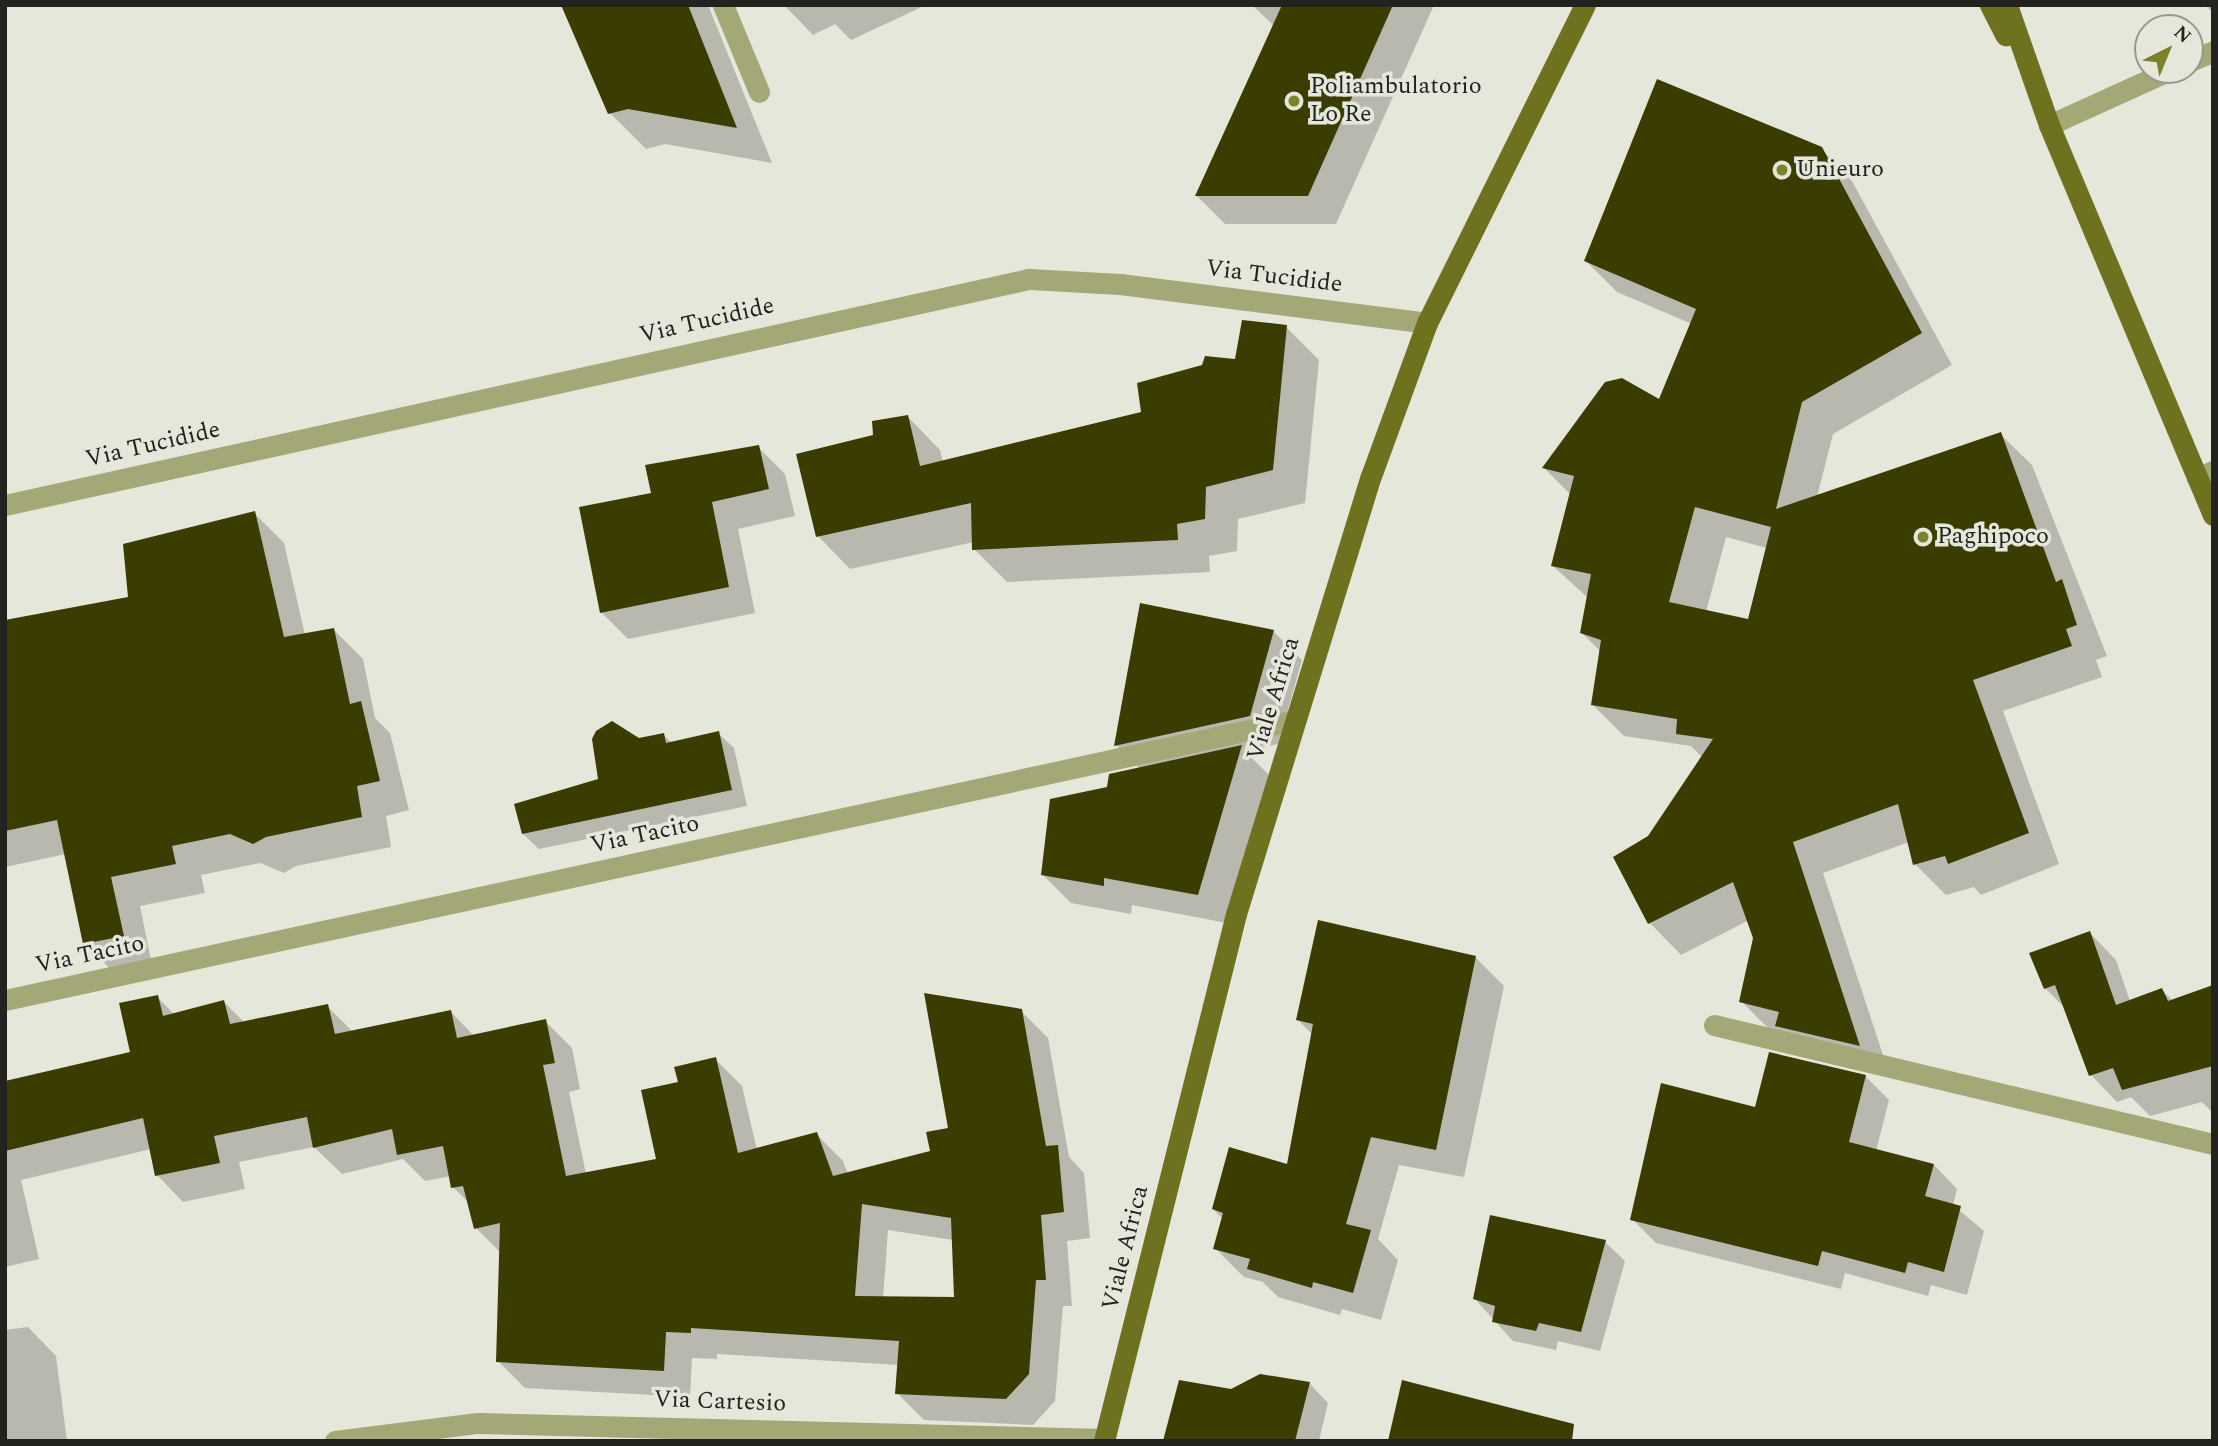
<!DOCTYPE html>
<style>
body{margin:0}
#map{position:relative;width:2218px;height:1446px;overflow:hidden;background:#e6e7db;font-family:Spectral,serif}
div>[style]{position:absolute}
.shadow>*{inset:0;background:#0003}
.building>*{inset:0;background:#3a3c02}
.minor>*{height:21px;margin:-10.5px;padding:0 10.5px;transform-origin:10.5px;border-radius:10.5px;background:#a4a876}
.major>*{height:21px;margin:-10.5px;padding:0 10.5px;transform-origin:10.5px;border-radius:10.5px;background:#6e721e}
.dots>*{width:19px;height:19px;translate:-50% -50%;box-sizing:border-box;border:4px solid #e6e7db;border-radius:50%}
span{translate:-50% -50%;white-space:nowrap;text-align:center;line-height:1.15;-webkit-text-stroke:7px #e6e7db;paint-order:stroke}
.poi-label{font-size:24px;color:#22221e}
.left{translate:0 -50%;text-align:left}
.street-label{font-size:24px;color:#22221e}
.frame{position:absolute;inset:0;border:7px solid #22221e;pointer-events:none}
.north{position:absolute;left:2134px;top:14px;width:70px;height:70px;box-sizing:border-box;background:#e6e7db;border:2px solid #98988f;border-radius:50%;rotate:43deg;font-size:19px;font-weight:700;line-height:28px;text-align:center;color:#22221e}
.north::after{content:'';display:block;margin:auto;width:24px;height:32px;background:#7c812b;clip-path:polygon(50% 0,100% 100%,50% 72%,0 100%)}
</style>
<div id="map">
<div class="shadow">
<i style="clip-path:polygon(563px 5px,708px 5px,772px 163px,665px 144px,646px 149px,610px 113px)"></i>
<i style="clip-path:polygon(784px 5px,926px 5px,851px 40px,835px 24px,813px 35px)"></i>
<i style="clip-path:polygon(1252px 5px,1434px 5px,1336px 224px,1225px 224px,1197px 196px,1274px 26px)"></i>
<i style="clip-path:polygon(2205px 5px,2213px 5px,2213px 13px)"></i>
<i style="clip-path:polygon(evenodd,1821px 149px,1852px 181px,1952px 365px,1833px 434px,1817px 497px,2000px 434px,2032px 465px,2107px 656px,2096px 660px,2102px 677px,2003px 711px,2059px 864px,1981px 895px,1974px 887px,1946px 895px,1915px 864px,1909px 842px,1823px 873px,1890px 1076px,1772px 1032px,1741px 1001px,1755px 938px,1749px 920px,1681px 955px,1650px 923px,1615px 857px,1649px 837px,1703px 758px,1691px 746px,1624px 736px,1593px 705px,1601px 652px,1582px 633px,1588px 598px,1553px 566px,1571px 495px,1544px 468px,1660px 402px,1692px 324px,1617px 292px,1586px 261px,1821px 149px,1726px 537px,1767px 548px,1750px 621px,1706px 612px,1726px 537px)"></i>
<i style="clip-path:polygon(1286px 327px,1319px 360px,1305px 503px,1238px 519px,1237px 551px,1209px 556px,1210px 572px,1007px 582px,974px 549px,974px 542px,850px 569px,818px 536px,874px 437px,908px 417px,940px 450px,943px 462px,1143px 413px,1237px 361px)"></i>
<i style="clip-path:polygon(758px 447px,785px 474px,795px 516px,738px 529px,755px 613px,628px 639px,601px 612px,653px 494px)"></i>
<i style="clip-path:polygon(254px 513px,284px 543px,305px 635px,333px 629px,363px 659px,375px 718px,390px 733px,409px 810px,386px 816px,391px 847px,296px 866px,284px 873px,260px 863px,201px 875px,205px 893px,140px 906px,152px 965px,114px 973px,85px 943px,66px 854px,5px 867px,5px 621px,130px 599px)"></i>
<i style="clip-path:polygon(1142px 605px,1274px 632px,1302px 660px,1278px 744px,1245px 751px,1269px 775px,1227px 923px,1132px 905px,1131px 914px,1071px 903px,1042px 874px,1108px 788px,1140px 769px,1116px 745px)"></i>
<i style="clip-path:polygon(718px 733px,734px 748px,747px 806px,539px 849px,523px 834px,663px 735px,672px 743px)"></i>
<i style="clip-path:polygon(2090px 933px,2116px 960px,2130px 1001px,2162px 990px,2173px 1001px,2213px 987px,2213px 1113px,2202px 1102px,2150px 1116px,2131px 1097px,2117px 1102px,2091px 1075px,2066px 1009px,2045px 988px)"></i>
<i style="clip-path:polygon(1475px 957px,1504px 986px,1464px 1177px,1399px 1165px,1378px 1239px,1398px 1260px,1381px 1320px,1342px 1309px,1340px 1315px,1278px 1297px,1263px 1282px,1244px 1277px,1215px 1248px,1223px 1219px,1213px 1209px,1288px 1166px,1313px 1035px,1298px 1020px)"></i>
<i style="clip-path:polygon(evenodd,157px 997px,175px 1015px,224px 1002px,245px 1023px,327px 1006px,353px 1032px,451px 1012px,474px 1036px,545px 1021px,572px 1048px,580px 1089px,569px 1092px,586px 1174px,658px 1161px,680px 1084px,715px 1059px,742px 1086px,757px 1150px,816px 1134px,843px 1161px,848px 1174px,932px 1152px,1021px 1011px,1048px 1038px,1069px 1157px,1084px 1173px,1090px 1238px,1067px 1241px,1072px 1306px,1063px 1306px,1055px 1401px,1033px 1425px,924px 1420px,897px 1393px,899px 1365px,717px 1354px,717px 1359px,692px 1358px,690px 1397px,525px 1388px,498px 1361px,501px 1253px,476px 1228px,470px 1204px,453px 1187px,451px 1176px,425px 1181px,403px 1159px,342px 1174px,314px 1147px,239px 1162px,245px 1189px,183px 1202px,157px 1175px,151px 1149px,21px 1180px,39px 1259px,5px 1267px,5px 1083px,132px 1054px,157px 997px,888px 1230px,953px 1240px,956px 1299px,883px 1298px,888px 1230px)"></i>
<i style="clip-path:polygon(1865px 1076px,1889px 1100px,1876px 1151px,1934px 1165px,1957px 1189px,1953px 1205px,1984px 1231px,1967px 1295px,1931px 1285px,1928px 1296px,1845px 1273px,1841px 1289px,1656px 1243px,1632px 1219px,1756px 1109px)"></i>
<i style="clip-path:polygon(1605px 1242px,1625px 1261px,1600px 1351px,1558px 1341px,1556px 1350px,1513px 1341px,1474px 1298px)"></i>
<i style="clip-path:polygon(28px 1327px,56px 1356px,67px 1441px,5px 1441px,5px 1330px)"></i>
<i style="clip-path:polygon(1309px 1383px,1328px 1403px,1319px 1441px,1165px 1441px,1231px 1391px)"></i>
</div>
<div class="building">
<i style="clip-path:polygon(561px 5px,688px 5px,737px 128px,628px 109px,608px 114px)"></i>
<i style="clip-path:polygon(1282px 5px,1393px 5px,1308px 196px,1195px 196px)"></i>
<i style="clip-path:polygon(evenodd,1657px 79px,1822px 147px,1922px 333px,1802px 402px,1776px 509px,2001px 432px,2056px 582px,2062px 579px,2077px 625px,2066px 629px,2072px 646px,1973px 680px,2029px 833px,1948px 864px,1945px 856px,1913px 865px,1898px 804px,1793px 842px,1860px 1046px,1775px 1026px,1779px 1012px,1739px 1002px,1753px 938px,1733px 882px,1648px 924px,1613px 857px,1648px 836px,1713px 739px,1676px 734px,1677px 719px,1591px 705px,1601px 640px,1580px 633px,1591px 574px,1551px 566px,1574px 476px,1542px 468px,1605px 382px,1622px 378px,1659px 399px,1696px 309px,1584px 261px,1657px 79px,1695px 507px,1771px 527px,1748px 619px,1669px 602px,1695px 507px)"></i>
<i style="clip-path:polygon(1242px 320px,1287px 325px,1273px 470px,1206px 487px,1205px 519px,1177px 524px,1178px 540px,972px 550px,971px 503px,816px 537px,796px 454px,873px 435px,872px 421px,908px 415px,920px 466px,1141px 412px,1137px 383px,1202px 365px,1205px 356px,1235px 359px)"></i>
<i style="clip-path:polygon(759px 445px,769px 489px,712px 502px,729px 587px,600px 613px,579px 507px,651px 493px,645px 465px)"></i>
<i style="clip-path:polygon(255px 511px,284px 637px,334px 628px,350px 704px,361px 701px,380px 781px,357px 786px,362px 817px,266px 837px,253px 844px,230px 834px,172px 846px,176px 864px,111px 877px,124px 936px,83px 944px,57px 820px,5px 831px,5px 620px,128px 597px,123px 544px)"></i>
<i style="clip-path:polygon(1140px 603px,1274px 630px,1250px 716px,1114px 746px)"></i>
<i style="clip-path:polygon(612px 721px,639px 738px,664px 733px,666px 743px,719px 731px,732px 790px,522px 834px,514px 804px,598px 779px,592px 739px,596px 731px)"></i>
<i style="clip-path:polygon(1242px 745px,1198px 895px,1104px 878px,1104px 886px,1041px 875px,1050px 799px,1107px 787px,1109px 774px)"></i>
<i style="clip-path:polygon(1318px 920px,1476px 956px,1436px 1150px,1371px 1137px,1346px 1224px,1371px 1230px,1353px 1293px,1313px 1282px,1312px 1288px,1247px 1269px,1250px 1259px,1213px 1249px,1223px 1213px,1212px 1209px,1229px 1147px,1287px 1164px,1313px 1024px,1296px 1020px)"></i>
<i style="clip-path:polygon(2090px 931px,2116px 1005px,2162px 988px,2168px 1001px,2213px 985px,2213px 1066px,2122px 1090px,2113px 1068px,2089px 1076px,2055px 985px,2044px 989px,2029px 953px)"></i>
<i style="clip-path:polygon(evenodd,924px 993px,1022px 1009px,1046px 1146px,1058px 1145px,1064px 1212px,1041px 1215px,1046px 1280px,1036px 1280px,1029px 1374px,1006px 1399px,895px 1394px,899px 1341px,691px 1328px,691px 1333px,666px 1332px,664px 1371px,496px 1362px,500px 1223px,474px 1229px,463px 1186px,451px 1188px,443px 1146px,397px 1155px,392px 1129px,313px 1148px,307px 1117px,214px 1136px,220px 1163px,155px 1176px,143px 1118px,5px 1151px,5px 1081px,130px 1052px,119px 1003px,158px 995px,163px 1016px,224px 1000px,230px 1024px,328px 1004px,335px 1034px,451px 1010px,457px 1038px,546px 1019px,555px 1063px,543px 1065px,566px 1176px,656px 1159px,641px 1090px,678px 1082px,674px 1067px,716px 1057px,738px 1153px,817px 1132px,833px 1176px,930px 1151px,926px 1132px,948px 1128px,924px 993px,862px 1204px,951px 1218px,954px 1297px,855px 1296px,862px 1204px)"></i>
<i style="clip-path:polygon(1769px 1052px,1866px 1075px,1849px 1142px,1934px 1164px,1925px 1196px,1961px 1206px,1944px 1272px,1908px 1262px,1905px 1273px,1822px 1251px,1818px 1266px,1630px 1220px,1661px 1083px,1755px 1107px)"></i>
<i style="clip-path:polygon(1490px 1215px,1606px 1240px,1581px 1332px,1539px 1323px,1536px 1331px,1492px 1322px,1495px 1306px,1473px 1299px)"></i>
<i style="clip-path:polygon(1260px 1374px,1310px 1382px,1295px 1441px,1163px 1441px,1179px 1380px,1231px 1389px)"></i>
<i style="clip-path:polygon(1402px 1380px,1574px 1424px,1572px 1441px,1388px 1441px)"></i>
</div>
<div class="minor">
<i style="left:723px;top:5px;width:94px;rotate:67.5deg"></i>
<i style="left:2190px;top:61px;width:25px;rotate:-23deg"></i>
<i style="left:2049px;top:125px;width:133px;rotate:-24.4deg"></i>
<i style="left:2197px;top:478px;width:17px;rotate:-24deg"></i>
<i style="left:5px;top:505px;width:1049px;rotate:-12.45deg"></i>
<i style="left:1029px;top:279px;width:91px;rotate:3.1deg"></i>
<i style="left:1120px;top:284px;width:309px;rotate:7.2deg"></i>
<i style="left:5px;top:1000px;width:1320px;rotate:-12.25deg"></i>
<i style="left:1714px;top:1025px;width:513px;rotate:13.41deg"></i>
<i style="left:335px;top:1441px;width:144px;rotate:-7.2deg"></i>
<i style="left:478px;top:1423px;width:627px;rotate:1.46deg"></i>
</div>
<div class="major">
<i style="left:1990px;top:5px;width:34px;rotate:63deg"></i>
<i style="left:2007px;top:5px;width:127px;rotate:70.7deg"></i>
<i style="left:2049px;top:125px;width:423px;rotate:67.2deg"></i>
<i style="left:1104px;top:1441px;width:543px;rotate:-75.94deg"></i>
<i style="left:1236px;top:914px;width:458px;rotate:-72.9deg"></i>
<i style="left:1371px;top:476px;width:163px;rotate:-69.9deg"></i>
<i style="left:1427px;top:323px;width:355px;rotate:-63.6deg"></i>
</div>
<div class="dots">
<i style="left:1294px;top:101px;background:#7c812b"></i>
<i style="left:1782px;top:170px;background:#7c812b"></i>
<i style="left:1923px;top:537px;background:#7c812b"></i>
</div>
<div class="poi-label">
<span class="left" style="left:1310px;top:101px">Poliambulatorio<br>Lo Re</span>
<span class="left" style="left:1796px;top:170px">Unieuro</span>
<span class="left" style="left:1937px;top:537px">Paghipoco</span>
</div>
<div class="street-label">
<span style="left:1274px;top:277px;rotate:7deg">Via Tucidide</span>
<span style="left:707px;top:321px;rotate:-13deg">Via Tucidide</span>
<span style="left:153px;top:445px;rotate:-13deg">Via Tucidide</span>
<span style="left:1274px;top:699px;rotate:-73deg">Viale Africa</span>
<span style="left:645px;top:835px;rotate:-12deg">Via Tacito</span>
<span style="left:90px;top:955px;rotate:-12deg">Via Tacito</span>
<span style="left:1126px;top:1248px;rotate:-76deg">Viale Africa</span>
<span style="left:720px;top:1402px;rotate:2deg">Via Cartesio</span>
</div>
<div class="frame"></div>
<div class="north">N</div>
</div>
